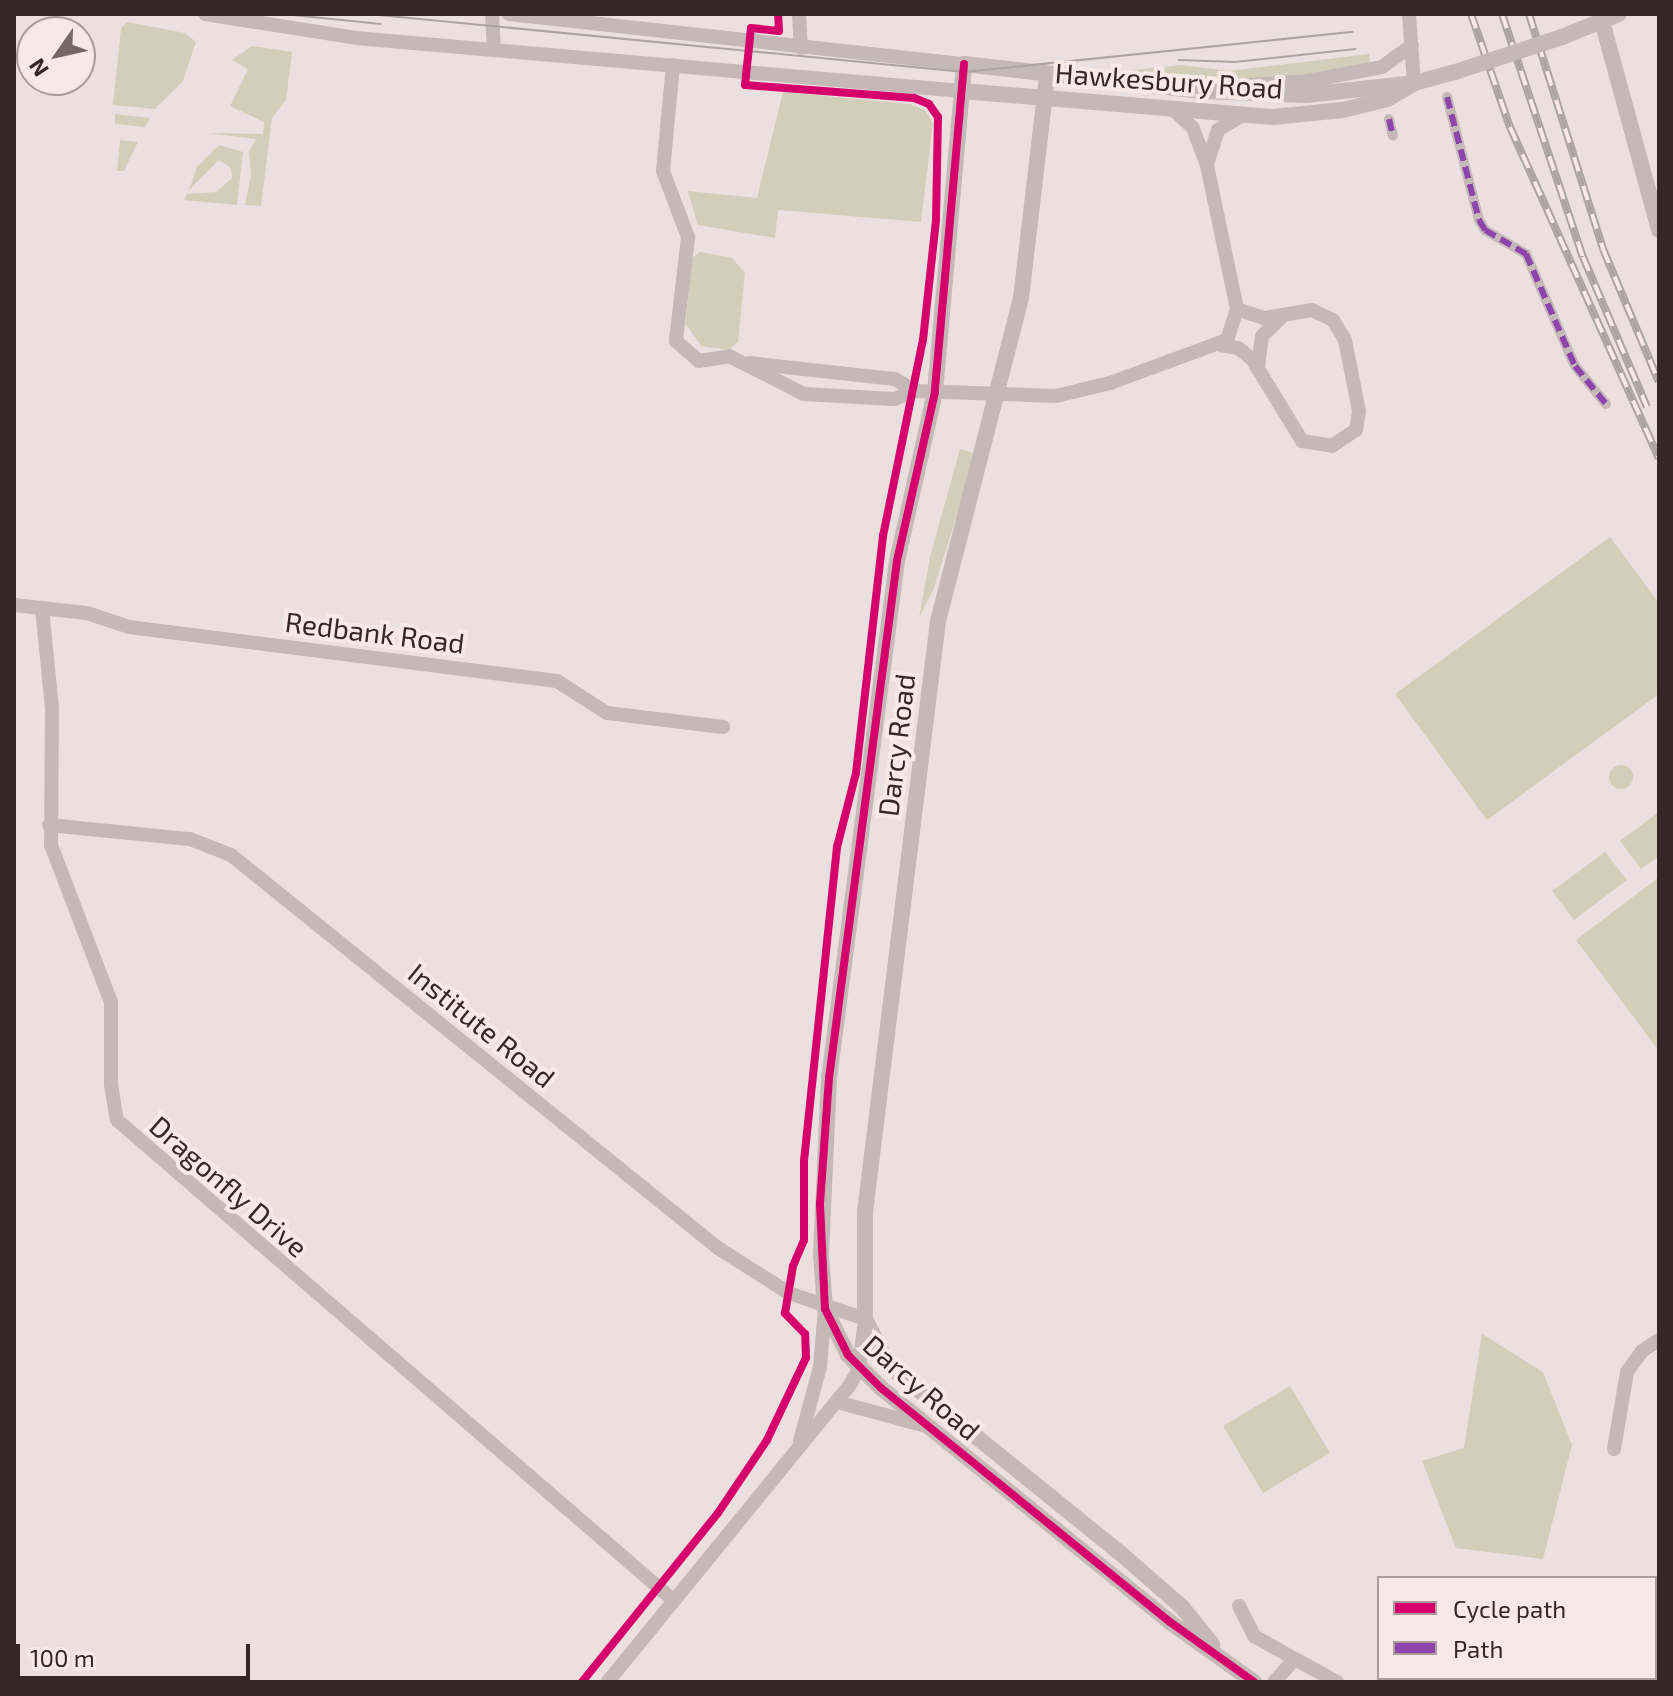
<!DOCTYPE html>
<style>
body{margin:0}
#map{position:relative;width:1673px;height:1696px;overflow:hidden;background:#ebe0df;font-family:"Exo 2",sans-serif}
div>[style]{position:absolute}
.green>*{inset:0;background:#d3ceb9}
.round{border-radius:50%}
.pedestrian>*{height:10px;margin:-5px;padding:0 5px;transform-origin:5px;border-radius:5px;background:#c5b9b8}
.minor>*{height:14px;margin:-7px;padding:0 7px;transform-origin:7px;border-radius:7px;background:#c5b9b8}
.tertiary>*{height:16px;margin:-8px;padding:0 8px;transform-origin:8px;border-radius:8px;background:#c5b9b8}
.tram>*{height:2px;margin:-1px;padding:0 1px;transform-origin:1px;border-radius:1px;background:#aca3a3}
.rail>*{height:8px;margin-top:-4px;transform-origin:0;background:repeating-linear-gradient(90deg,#f9e9e6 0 15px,#aca3a3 0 30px);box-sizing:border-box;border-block:2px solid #aca3a3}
.tertiary-bridge>*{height:16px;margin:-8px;padding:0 8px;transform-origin:8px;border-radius:8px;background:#c5b9b8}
.quiet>*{height:6px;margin-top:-3px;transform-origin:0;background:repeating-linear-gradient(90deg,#8e44ad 0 12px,transparent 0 18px)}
.cycleway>*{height:8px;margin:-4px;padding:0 4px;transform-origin:4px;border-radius:4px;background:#d6006c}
span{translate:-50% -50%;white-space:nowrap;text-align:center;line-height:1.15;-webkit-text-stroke:8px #f9e9e6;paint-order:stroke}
.street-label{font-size:28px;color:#352727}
.frame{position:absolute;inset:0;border:16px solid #352727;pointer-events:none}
.legend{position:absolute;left:1377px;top:1576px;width:280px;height:104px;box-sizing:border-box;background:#f9e9e6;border:2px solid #ab9b9a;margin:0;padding:10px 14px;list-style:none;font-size:24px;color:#352727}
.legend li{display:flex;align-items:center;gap:16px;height:40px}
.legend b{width:40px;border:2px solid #ab9b9a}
.north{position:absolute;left:16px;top:16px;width:80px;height:80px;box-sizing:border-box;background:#f9e9e6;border:2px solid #ab9b9a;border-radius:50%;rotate:236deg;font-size:22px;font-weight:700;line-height:32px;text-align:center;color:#352727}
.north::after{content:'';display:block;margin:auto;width:28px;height:36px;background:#756867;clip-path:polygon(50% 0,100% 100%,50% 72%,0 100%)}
.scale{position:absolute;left:16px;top:1644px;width:234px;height:36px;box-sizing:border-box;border:4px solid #352727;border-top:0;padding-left:10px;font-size:24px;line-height:28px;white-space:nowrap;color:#352727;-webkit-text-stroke:6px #f9e9e6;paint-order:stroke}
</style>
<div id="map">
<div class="green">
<i style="clip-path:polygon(127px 22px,185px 33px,196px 42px,183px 81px,155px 109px,113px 105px,121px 28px)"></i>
<i style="clip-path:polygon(252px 46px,292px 52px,286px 100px,272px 118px,261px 206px,245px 205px,251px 176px,249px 151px,256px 139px,208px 133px,263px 134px,264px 122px,230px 106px,248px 69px,232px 60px)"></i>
<i style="clip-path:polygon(1369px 54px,1371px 68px,1258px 80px,1144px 78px,1132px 70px,1182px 65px,1229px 71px)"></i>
<i style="clip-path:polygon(783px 92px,910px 104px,925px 110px,933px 123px,921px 222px,778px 210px,775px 238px,698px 225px,688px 191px,757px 198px)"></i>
<i style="clip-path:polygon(115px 114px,141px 117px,150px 118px,145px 127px,115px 124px)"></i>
<i style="clip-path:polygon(120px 140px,138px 142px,124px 171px,117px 171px)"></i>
<i style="clip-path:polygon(219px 145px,243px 152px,237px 205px,184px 200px,187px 194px,216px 192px,232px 178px,231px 168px,219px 160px,189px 190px,197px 167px)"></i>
<i style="clip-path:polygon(700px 252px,732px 258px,745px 273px,738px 342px,728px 350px,701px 346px,686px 324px,691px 259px)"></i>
<i style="clip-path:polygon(960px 449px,976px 454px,934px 588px,919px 618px,930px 557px)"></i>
<i style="clip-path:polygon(1610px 537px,1659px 603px,1659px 694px,1487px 820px,1395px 694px)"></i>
<i class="round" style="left:1609px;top:765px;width:24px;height:24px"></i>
<i style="clip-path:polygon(1659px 812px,1659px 856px,1641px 869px,1620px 841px)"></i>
<i style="clip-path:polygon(1605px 852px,1627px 880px,1574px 920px,1552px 891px)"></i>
<i style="clip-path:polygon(1659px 877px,1659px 1051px,1576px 940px)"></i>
<i style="clip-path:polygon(1482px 1334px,1543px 1372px,1572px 1445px,1543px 1559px,1456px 1548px,1422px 1461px,1464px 1448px)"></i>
<i style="clip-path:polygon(1290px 1386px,1330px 1453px,1263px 1493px,1223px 1426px)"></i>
</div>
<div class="pedestrian">
<i style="left:1447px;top:97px;width:127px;rotate:75.4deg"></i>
<i style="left:1479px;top:220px;width:12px;rotate:59deg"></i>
<i style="left:1485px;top:230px;width:48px;rotate:30.3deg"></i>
<i style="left:1526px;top:254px;width:122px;rotate:66.4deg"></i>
<i style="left:1575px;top:366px;width:49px;rotate:50.8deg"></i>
<i style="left:1389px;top:119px;width:17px;rotate:77deg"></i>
</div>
<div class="minor">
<i style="left:205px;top:14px;width:153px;rotate:9deg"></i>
<i style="left:356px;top:38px;width:608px;rotate:5deg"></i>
<i style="left:492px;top:14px;width:36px;rotate:87deg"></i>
<i style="left:509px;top:14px;width:458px;rotate:6.3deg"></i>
<i style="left:799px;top:14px;width:34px;rotate:87deg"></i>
<i style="left:1409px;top:14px;width:69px;rotate:85.9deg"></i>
<i style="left:673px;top:65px;width:106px;rotate:95.4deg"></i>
<i style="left:663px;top:171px;width:71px;rotate:69.3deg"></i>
<i style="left:688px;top:237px;width:105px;rotate:96.6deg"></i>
<i style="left:676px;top:341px;width:30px;rotate:41deg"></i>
<i style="left:699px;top:361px;width:30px;rotate:-9deg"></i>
<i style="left:729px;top:356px;width:84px;rotate:26.9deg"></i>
<i style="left:804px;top:394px;width:90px;rotate:3.2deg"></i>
<i style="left:894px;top:399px;width:22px;rotate:-21deg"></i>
<i style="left:915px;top:391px;width:141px;rotate:2deg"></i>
<i style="left:1056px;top:396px;width:56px;rotate:-13.5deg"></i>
<i style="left:1110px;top:383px;width:125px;rotate:-20.2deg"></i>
<i style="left:1227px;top:340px;width:33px;rotate:-72deg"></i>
<i style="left:1237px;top:309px;width:147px;rotate:-101.8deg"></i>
<i style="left:1207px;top:165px;width:40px;rotate:-111deg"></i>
<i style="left:1193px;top:128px;width:25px;rotate:-137deg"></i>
<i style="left:1225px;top:87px;width:83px;rotate:-4.1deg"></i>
<i style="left:1308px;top:81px;width:75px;rotate:-10.7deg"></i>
<i style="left:1382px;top:67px;width:37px;rotate:-36deg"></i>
<i style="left:1207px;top:164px;width:36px;rotate:-72deg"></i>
<i style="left:1218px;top:130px;width:26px;rotate:-31deg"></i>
<i style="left:1220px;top:345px;width:18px;rotate:9deg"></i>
<i style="left:1238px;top:348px;width:18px;rotate:38deg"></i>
<i style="left:1252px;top:359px;width:96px;rotate:58.6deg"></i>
<i style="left:1302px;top:441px;width:30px;rotate:9deg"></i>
<i style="left:1332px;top:446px;width:29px;rotate:-34deg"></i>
<i style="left:1356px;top:430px;width:19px;rotate:-81deg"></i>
<i style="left:1359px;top:411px;width:72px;rotate:-101.2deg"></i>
<i style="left:1345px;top:340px;width:23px;rotate:-121deg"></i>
<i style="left:1333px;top:320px;width:23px;rotate:-155deg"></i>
<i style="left:1312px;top:310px;width:49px;rotate:170.5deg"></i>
<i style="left:1264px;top:318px;width:28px;rotate:-162deg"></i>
<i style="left:749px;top:363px;width:147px;rotate:6.3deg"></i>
<i style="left:895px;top:379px;width:23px;rotate:31deg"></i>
<i style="left:1258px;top:368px;width:32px;rotate:-83deg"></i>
<i style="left:1262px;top:336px;width:30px;rotate:-44deg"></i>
<i style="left:14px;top:605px;width:73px;rotate:6.3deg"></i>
<i style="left:87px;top:613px;width:44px;rotate:18.4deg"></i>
<i style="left:129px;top:627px;width:431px;rotate:7.2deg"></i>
<i style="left:557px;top:681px;width:59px;rotate:32.6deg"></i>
<i style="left:607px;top:713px;width:117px;rotate:6.9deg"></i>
<i style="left:42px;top:608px;width:101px;rotate:84.3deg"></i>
<i style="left:52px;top:709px;width:136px;rotate:90.4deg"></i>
<i style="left:51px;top:845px;width:168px;rotate:69.1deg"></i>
<i style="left:111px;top:1002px;width:82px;rotate:90deg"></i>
<i style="left:111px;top:1084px;width:36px;rotate:81deg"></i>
<i style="left:117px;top:1120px;width:735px;rotate:40.8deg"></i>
<i style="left:49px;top:825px;width:142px;rotate:5.7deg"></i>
<i style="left:190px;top:839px;width:44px;rotate:21.3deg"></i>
<i style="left:231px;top:855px;width:626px;rotate:38.9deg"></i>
<i style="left:718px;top:1248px;width:84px;rotate:32.4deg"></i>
<i style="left:789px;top:1293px;width:80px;rotate:18.9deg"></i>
<i style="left:865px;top:1319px;width:50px;rotate:96.8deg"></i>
<i style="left:859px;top:1369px;width:20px;rotate:120deg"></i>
<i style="left:849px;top:1386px;width:382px;rotate:129.2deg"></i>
<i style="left:837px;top:1402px;width:92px;rotate:15.1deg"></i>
<i style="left:800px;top:1441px;width:77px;rotate:-74.9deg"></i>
<i style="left:820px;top:1367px;width:58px;rotate:-85.1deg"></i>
<i style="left:1614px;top:1449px;width:78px;rotate:-80.4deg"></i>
<i style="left:1627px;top:1372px;width:26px;rotate:-54deg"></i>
<i style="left:1642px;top:1351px;width:20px;rotate:-33deg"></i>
<i style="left:1239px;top:1606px;width:34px;rotate:63deg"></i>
<i style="left:1254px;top:1636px;width:47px;rotate:29.3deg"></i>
<i style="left:1274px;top:1682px;width:31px;rotate:-48deg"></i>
<i style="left:1295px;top:1659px;width:48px;rotate:28.7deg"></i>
</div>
<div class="tertiary">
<i style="left:1600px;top:14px;width:224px;rotate:74.7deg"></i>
<i style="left:1562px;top:37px;width:61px;rotate:-22deg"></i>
<i style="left:1047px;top:77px;width:223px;rotate:96.7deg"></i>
<i style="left:1021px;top:298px;width:333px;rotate:104.4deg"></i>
<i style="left:938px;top:621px;width:595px;rotate:97.04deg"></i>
<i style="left:865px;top:1212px;width:107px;rotate:90deg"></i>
<i style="left:865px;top:1319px;width:53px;rotate:62.9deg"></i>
<i style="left:889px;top:1366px;width:296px;rotate:39deg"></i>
<i style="left:1119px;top:1552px;width:84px;rotate:41.1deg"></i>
<i style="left:1182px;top:1607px;width:48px;rotate:51deg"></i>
<i style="left:962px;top:91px;width:312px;rotate:4.8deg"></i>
<i style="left:1273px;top:117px;width:70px;rotate:-5.7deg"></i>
<i style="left:1343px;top:110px;width:45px;rotate:-14deg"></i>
<i style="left:1387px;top:99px;width:30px;rotate:-30deg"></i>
<i style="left:1254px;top:1682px;width:103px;rotate:-144.5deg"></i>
<i style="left:1170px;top:1622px;width:372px;rotate:-141deg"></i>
<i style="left:881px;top:1388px;width:47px;rotate:-135deg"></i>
<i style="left:848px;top:1355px;width:51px;rotate:-116.6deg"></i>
<i style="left:825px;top:1309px;width:55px;rotate:-94.2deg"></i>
<i style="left:821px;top:1254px;width:176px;rotate:-87.4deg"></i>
<i style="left:829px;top:1078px;width:521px;rotate:-82.51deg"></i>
<i style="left:897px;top:561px;width:173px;rotate:-77.3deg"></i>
<i style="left:935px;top:392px;width:329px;rotate:-84.9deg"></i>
<i style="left:964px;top:64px;width:239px;rotate:6.5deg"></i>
<i style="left:1201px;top:91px;width:106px;rotate:2.2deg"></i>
<i style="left:1307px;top:95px;width:108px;rotate:-6.4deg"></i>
<i style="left:1414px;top:83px;width:42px;rotate:-15deg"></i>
</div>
<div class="tram">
<i style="left:283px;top:14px;width:98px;rotate:5.9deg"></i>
<i style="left:368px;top:14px;width:599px;rotate:5.56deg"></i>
<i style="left:964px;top:72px;width:391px;rotate:-5.9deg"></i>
<i style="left:1179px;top:60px;width:56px;rotate:2deg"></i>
<i style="left:1235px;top:62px;width:121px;rotate:-6.2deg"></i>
</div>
<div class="rail">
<i style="left:1471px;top:14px;width:120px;rotate:71deg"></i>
<i style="left:1510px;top:127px;width:363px;rotate:65.8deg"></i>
<i style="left:1502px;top:14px;width:256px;rotate:71.6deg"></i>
<i style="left:1583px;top:257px;width:163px;rotate:66.9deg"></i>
<i style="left:1529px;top:14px;width:246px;rotate:72.5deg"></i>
<i style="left:1603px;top:249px;width:144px;rotate:67.2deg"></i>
</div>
<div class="tertiary-bridge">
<i style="left:1455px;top:72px;width:113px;rotate:-18.1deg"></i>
</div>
<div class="quiet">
<i style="left:1447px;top:97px;width:127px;rotate:75.4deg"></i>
<i style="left:1479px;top:220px;width:12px;rotate:59deg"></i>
<i style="left:1485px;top:230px;width:48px;rotate:30.3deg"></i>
<i style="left:1526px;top:254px;width:122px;rotate:66.4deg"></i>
<i style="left:1575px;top:366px;width:49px;rotate:50.8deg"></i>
<i style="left:1389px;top:119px;width:17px;rotate:77deg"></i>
</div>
<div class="cycleway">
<i style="left:964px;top:64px;width:329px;rotate:95.1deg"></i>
<i style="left:935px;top:392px;width:173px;rotate:102.7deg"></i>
<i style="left:897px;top:561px;width:521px;rotate:97.49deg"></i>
<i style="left:829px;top:1078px;width:126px;rotate:94.1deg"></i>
<i style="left:820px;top:1204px;width:105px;rotate:87.3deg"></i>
<i style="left:825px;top:1309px;width:51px;rotate:63.4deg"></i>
<i style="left:848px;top:1355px;width:47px;rotate:45deg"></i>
<i style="left:881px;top:1388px;width:372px;rotate:39deg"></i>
<i style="left:1170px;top:1622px;width:103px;rotate:35.5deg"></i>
<i style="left:582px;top:1682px;width:217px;rotate:-51.2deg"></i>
<i style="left:718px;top:1513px;width:88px;rotate:-56.1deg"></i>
<i style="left:767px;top:1440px;width:91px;rotate:-64.6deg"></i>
<i style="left:806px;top:1358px;width:24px;rotate:-92deg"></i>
<i style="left:805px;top:1334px;width:29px;rotate:-134deg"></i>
<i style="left:785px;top:1313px;width:48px;rotate:-80.3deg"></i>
<i style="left:793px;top:1266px;width:28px;rotate:-67deg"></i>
<i style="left:804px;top:1240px;width:79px;rotate:-90deg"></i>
<i style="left:804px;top:1161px;width:316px;rotate:-84deg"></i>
<i style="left:837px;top:847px;width:76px;rotate:-75.6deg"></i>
<i style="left:856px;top:773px;width:239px;rotate:-83.5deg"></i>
<i style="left:883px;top:536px;width:200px;rotate:-78.5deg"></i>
<i style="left:923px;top:340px;width:121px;rotate:-83.8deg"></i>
<i style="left:936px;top:220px;width:103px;rotate:-88.9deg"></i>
<i style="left:938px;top:117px;width:16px;rotate:-125deg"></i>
<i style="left:929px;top:104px;width:16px;rotate:-158deg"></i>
<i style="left:914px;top:98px;width:169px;rotate:-175.6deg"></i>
<i style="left:745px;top:85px;width:57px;rotate:-84deg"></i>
<i style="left:751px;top:28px;width:28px;rotate:6deg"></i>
<i style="left:779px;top:31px;width:17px;rotate:-93deg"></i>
</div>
<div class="street-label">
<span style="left:1169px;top:80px;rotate:4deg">Hawkesbury Road</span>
<span style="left:375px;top:632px;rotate:7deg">Redbank Road</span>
<span style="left:896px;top:745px;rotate:-83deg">Darcy Road</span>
<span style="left:482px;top:1025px;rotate:39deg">Institute Road</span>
<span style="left:229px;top:1186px;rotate:41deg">Dragonfly Drive</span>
<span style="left:922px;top:1387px;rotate:41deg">Darcy Road</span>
</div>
<div class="frame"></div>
<ul class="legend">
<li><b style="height:10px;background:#d6006c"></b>Cycle path</li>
<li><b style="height:10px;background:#8e44ad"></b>Path</li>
</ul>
<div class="north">N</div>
<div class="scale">100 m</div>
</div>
